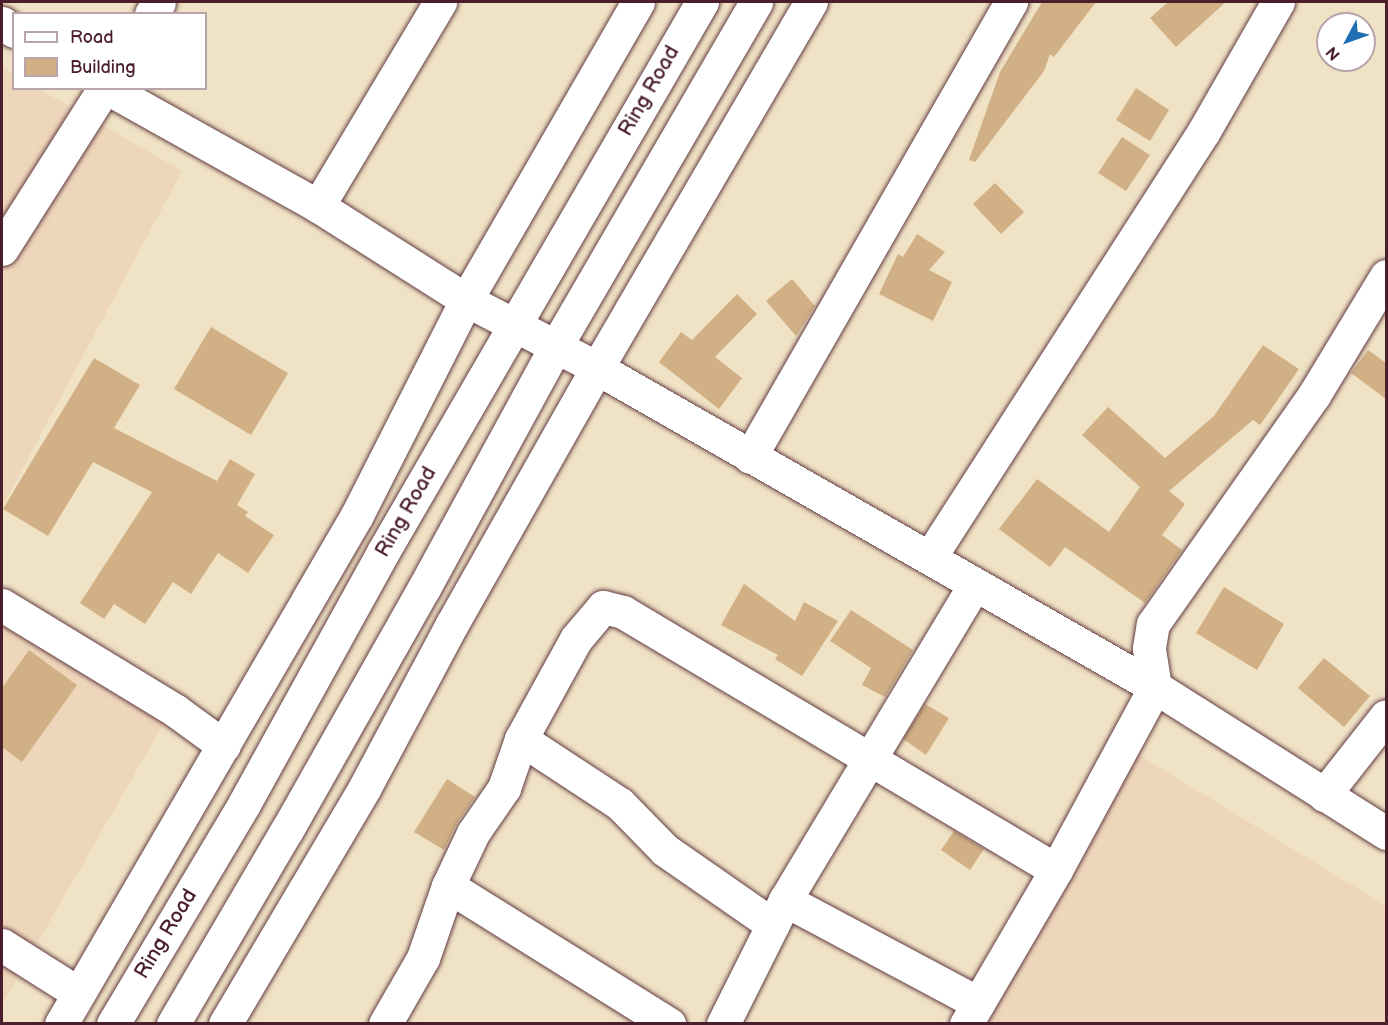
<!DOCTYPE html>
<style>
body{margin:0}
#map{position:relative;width:1388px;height:1025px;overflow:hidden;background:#f0e2c5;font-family:"Balsamiq Sans",sans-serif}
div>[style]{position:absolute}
.built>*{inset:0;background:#eed6bb}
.building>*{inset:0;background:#d2b086}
.roads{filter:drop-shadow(0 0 2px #633c42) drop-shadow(0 0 2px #633c42)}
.minor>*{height:33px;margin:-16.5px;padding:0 16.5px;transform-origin:16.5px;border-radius:16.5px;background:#fff}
.tertiary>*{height:33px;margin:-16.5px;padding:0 16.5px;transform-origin:16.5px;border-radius:16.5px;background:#fff}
.secondary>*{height:33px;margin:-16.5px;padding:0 16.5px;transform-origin:16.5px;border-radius:16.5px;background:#fff}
.trunk>*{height:33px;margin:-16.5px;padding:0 16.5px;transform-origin:16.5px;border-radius:16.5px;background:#fff}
span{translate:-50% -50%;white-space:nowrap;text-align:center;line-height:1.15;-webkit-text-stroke:4.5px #fff;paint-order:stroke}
.street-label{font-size:21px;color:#4a1f2b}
.frame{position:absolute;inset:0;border:3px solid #4a1f2b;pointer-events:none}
.legend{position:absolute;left:12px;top:12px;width:195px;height:78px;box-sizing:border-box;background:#fff;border:2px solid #b7a5aa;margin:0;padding:8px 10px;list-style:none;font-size:18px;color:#4a1f2b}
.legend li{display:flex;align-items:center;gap:12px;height:30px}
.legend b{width:30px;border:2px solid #b7a5aa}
.north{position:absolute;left:1316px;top:12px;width:60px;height:60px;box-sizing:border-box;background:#fff;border:2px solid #b7a5aa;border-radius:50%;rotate:229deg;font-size:16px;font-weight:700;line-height:24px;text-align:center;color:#4a1f2b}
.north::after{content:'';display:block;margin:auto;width:21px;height:27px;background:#1f6fb2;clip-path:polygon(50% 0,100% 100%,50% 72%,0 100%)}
</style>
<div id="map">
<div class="built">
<i style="clip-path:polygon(2px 67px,13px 74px,14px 88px,39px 89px,182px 171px,2px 507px)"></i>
<i style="clip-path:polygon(2px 619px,164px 723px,2px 1004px)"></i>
<i style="clip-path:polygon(1111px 738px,1386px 906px,1386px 1023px,949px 1024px)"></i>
</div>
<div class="building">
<i style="clip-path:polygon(1042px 2px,1096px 2px,1054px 57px,1050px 54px,1044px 71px,975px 162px,969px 160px,1000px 72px)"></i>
<i style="clip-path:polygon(1168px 2px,1226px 2px,1176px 47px,1150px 18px)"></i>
<i style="clip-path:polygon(1136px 88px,1169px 110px,1150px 141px,1116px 120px)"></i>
<i style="clip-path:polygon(1122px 137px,1150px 155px,1126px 191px,1098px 173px)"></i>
<i style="clip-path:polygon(995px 183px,1024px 212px,1001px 234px,973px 204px)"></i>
<i style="clip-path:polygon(917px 234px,945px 252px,929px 270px,952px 282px,933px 321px,879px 294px,898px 254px,903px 257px)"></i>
<i style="clip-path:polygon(792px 279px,815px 306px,796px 336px,766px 301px)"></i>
<i style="clip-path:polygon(737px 294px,757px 314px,715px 357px,742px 378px,719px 409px,659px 362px,681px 332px,692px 340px)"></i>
<i style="clip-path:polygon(211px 327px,288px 373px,251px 435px,174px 389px)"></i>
<i style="clip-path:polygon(1263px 345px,1299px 369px,1260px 425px,1253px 420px,1169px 491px,1185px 504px,1162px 535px,1182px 550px,1145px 603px,1065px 547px,1050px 567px,999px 529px,1037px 479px,1109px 532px,1140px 487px,1082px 435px,1108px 407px,1165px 458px,1214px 416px)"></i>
<i style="clip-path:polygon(1368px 350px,1386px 363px,1386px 399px,1351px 373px)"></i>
<i style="clip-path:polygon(94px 358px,140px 385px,114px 428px,217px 481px,230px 459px,255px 474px,237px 505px,248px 512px,245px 516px,274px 535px,248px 573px,218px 553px,191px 594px,173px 582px,145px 624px,114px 604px,104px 619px,80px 603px,152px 492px,93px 462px,48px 536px,3px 509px)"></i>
<i style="clip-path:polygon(744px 584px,795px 621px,804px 602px,838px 621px,802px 676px,775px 659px,778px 655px,721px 625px)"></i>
<i style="clip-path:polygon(1224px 587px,1284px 624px,1257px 670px,1196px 633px)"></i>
<i style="clip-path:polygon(851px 610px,913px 650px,885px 697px,862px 685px,871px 668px,830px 641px)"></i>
<i style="clip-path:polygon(29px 650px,77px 685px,22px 762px,2px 747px,2px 688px)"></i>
<i style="clip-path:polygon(1324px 658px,1370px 696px,1344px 727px,1298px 688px)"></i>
<i style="clip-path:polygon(925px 704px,949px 718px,926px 755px,903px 739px)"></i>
<i style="clip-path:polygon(447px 779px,475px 797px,457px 823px,444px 850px,414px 832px)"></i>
<i style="clip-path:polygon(954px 831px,984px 849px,970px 870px,941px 850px)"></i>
</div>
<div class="roads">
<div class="minor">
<i style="left:151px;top:14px;width:14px;rotate:-56deg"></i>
<i style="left:318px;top:206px;width:238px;rotate:-59.1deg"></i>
<i style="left:2px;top:249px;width:191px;rotate:-57.6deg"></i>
<i style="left:597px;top:368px;width:643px;rotate:29.76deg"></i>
<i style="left:1155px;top:687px;width:273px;rotate:32.3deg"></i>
<i style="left:750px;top:457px;width:525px;rotate:-60.16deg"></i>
<i style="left:930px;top:557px;width:507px;rotate:-57.25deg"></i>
<i style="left:1204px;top:131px;width:149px;rotate:-60.2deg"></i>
<i style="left:2px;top:605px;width:204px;rotate:31.3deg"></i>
<i style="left:176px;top:711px;width:59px;rotate:36.1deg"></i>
<i style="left:521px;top:739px;width:118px;rotate:33.3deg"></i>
<i style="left:620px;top:804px;width:64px;rotate:45.6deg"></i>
<i style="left:665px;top:850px;width:131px;rotate:34.8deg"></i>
<i style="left:1324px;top:795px;width:100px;rotate:-51.9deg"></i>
<i style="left:448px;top:886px;width:261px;rotate:32deg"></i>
<i style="left:785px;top:900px;width:219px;rotate:28.1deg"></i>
<i style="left:2px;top:945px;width:90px;rotate:32.3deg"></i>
<i style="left:385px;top:1024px;width:76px;rotate:-60.1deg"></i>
<i style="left:423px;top:958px;width:76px;rotate:-70.9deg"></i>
<i style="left:448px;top:886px;width:59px;rotate:-64.7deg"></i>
<i style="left:473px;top:833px;width:55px;rotate:-55.4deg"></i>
<i style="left:504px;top:788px;width:52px;rotate:-70.9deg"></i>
<i style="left:521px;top:739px;width:114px;rotate:-61.2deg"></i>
<i style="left:576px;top:639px;width:42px;rotate:-49.8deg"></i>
<i style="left:603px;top:607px;width:21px;rotate:14deg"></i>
<i style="left:623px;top:612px;width:504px;rotate:30.79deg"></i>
<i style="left:723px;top:1024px;width:139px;rotate:-63.4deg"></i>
<i style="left:785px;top:900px;width:367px;rotate:-59deg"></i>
<i style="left:966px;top:1024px;width:178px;rotate:-59.7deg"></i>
<i style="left:1056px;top:870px;width:208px;rotate:-61.6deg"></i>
<i style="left:1155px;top:687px;width:39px;rotate:-99deg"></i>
<i style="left:1149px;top:648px;width:24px;rotate:-81deg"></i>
<i style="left:1153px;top:624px;width:280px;rotate:-54.9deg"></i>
<i style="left:1314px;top:395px;width:139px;rotate:-58.8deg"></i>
</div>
<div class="tertiary">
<i style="left:2px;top:23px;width:14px;rotate:34deg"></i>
<i style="left:107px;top:88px;width:242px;rotate:29.2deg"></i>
<i style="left:318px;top:206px;width:175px;rotate:32.4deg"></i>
</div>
<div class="secondary">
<i style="left:466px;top:300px;width:148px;rotate:27.4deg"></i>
<i style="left:61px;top:1024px;width:589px;rotate:-59.82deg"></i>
<i style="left:357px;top:515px;width:241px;rotate:-63.1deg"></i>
<i style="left:466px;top:300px;width:344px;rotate:-60deg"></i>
<i style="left:225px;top:1024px;width:275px;rotate:-59.4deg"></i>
<i style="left:365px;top:787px;width:185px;rotate:-61.9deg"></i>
<i style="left:452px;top:624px;width:294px;rotate:-60.5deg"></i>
<i style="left:597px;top:368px;width:424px;rotate:-59.7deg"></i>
</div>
<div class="trunk">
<i style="left:113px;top:1024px;width:256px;rotate:-59.2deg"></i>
<i style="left:244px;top:804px;width:288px;rotate:-61.1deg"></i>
<i style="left:383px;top:552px;width:636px;rotate:-59.89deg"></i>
<i style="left:173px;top:1024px;width:225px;rotate:-59.6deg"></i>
<i style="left:287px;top:830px;width:278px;rotate:-60.5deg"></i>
<i style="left:424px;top:588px;width:276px;rotate:-61.4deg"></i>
<i style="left:556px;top:346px;width:398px;rotate:-59.8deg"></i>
</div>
</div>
<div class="street-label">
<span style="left:649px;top:91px;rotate:-60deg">Ring Road</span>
<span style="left:406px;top:512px;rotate:-60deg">Ring Road</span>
<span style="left:166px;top:934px;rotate:-59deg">Ring Road</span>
</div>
<div class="frame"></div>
<ul class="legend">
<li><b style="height:8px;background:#fff"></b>Road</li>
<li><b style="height:16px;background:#d2b086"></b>Building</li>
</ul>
<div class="north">N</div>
</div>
